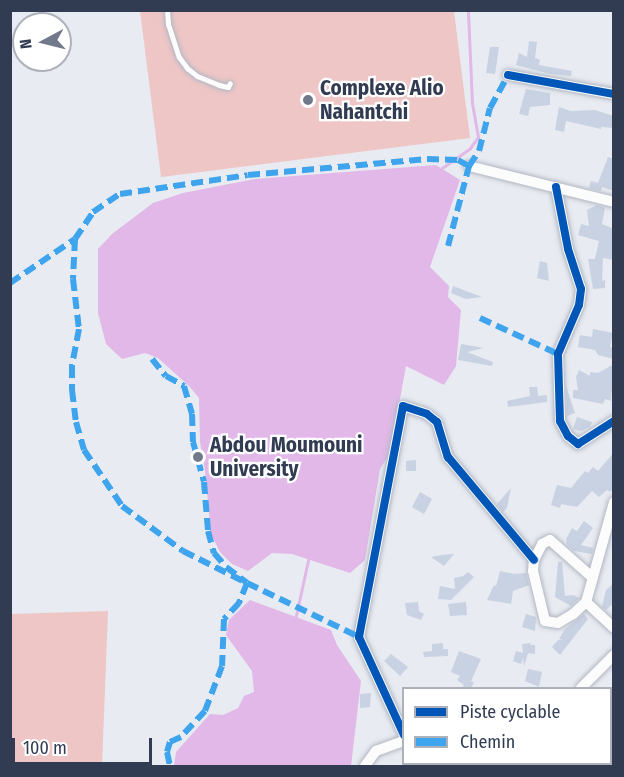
<!DOCTYPE html>
<style>
body{margin:0}
#map{position:relative;width:624px;height:777px;overflow:hidden;background:#e8ebf1;font-family:"Fira Sans Condensed",sans-serif}
div>[style]{position:absolute}
.green>*{inset:0;background:#eec6c6}
.water>*{inset:0;background:#e1b8e7}
.stream>*{height:3px;margin:-1.5px;padding:0 1.5px;transform-origin:1.5px;border-radius:1.5px;background:#e1b8e7}
.building>*{inset:0;background:#c9d2e2}
.roads{filter:drop-shadow(0 0 2px #b1b7c3) drop-shadow(0 0 2px #b1b7c3)}
.lane>*{height:5px;margin:-2.5px;padding:0 2.5px;transform-origin:2.5px;border-radius:2.5px;background:#fcfcfd}
.street>*{height:10px;margin:-5px;padding:0 5px;transform-origin:5px;border-radius:5px;background:#fcfcfd}
.quiet>*{height:6px;margin-top:-3px;transform-origin:0;background:repeating-linear-gradient(90deg,#3ea4ed 0 12px,transparent 0 18px)}
.cycleway>*{height:8px;margin:-4px;padding:0 4px;transform-origin:4px;border-radius:4px;background:#0057b8}
.dots>*{width:16px;height:16px;translate:-50% -50%;box-sizing:border-box;border:3px solid #fff;border-radius:50%}
span{translate:-50% -50%;white-space:nowrap;text-align:center;line-height:1.15;-webkit-text-stroke:4.5px #fff;paint-order:stroke}
.poi-label{font-size:21px;color:#313c53;font-weight:700}
.left{translate:0 -50%;text-align:left}
.frame{position:absolute;inset:0;border:12px solid #313c53;pointer-events:none}
.legend{position:absolute;left:402px;top:687px;width:210px;height:78px;box-sizing:border-box;background:#fff;border:2px solid #adb1ba;margin:0;padding:8px 10px;list-style:none;font-size:18px;color:#313c53}
.legend li{display:flex;align-items:center;gap:12px;height:30px}
.legend b{width:30px;border:2px solid #adb1ba}
.north{position:absolute;left:12px;top:12px;width:60px;height:60px;box-sizing:border-box;background:#fff;border:2px solid #adb1ba;border-radius:50%;rotate:263deg;font-size:16px;font-weight:700;line-height:24px;text-align:center;color:#313c53}
.north::after{content:'';display:block;margin:auto;width:21px;height:27px;background:#71798a;clip-path:polygon(50% 0,100% 100%,50% 72%,0 100%)}
.scale{position:absolute;left:12px;top:738px;width:140px;height:27px;box-sizing:border-box;border:3px solid #313c53;border-top:0;padding-left:8px;font-size:18px;line-height:21px;white-space:nowrap;color:#313c53;-webkit-text-stroke:4px #fff;paint-order:stroke}
</style>
<div id="map">
<div class="green">
<i style="clip-path:polygon(140px 11px,454px 11px,470px 138px,161px 177px)"></i>
<i style="clip-path:polygon(108px 611px,102px 766px,11px 766px,11px 614px)"></i>
</div>
<div class="water">
<i style="clip-path:polygon(436px 165px,460px 180px,430px 267px,449px 286px,448px 297px,461px 310px,456px 366px,444px 385px,406px 366px,390px 453px,380px 469px,365px 560px,350px 573px,292px 554px,272px 553px,248px 571px,232px 564px,220px 552px,211px 534px,205px 471px,200px 442px,199px 398px,189px 386px,158px 358px,145px 353px,122px 359px,106px 344px,98px 313px,98px 249px,112px 234px,153px 203px,183px 193px,255px 179px)"></i>
<i style="clip-path:polygon(250px 600px,331px 630px,337px 645px,361px 681px,351px 766px,174px 766px,176px 752px,210px 714px,223px 715px,238px 708px,244px 696px,254px 692px,252px 671px,226px 635px,229px 620px)"></i>
</div>
<div class="stream">
<i style="left:439px;top:170px;width:38px;rotate:-35deg"></i>
<i style="left:470px;top:148px;width:14px;rotate:-54deg"></i>
<i style="left:478px;top:137px;width:35px;rotate:-100deg"></i>
<i style="left:472px;top:103px;width:93px;rotate:-92.5deg"></i>
<i style="left:295px;top:620px;width:66px;rotate:-77.7deg"></i>
</div>
<div class="building">
<i style="clip-path:polygon(529px 41px,537px 42px,535px 58px,540px 60px,539px 65px,572px 71px,571px 76px,550px 74px,516px 65px,519px 53px,527px 57px)"></i>
<i style="clip-path:polygon(490px 47px,499px 47px,495px 74px,486px 73px)"></i>
<i style="clip-path:polygon(526px 89px,550px 93px,550px 105px,530px 107px,528px 116px,519px 114px)"></i>
<i style="clip-path:polygon(559px 107px,571px 111px,595px 110px,614px 116px,614px 128px,601px 127px,601px 129px,566px 121px,564px 132px,555px 130px)"></i>
<i style="clip-path:polygon(608px 157px,614px 159px,614px 191px,602px 187px,601px 191px,589px 188px,591px 181px,598px 183px)"></i>
<i style="clip-path:polygon(597px 205px,605px 208px,602px 224px,614px 229px,614px 260px,603px 258px,602px 281px,605px 280px,605px 288px,593px 289px,588px 259px,595px 259px,599px 241px,578px 235px,581px 224px,589px 226px,587px 210px)"></i>
<i style="clip-path:polygon(540px 261px,547px 263px,549px 281px,537px 278px)"></i>
<i style="clip-path:polygon(453px 286px,482px 297px,466px 299px,451px 293px)"></i>
<i style="clip-path:polygon(593px 329px,613px 333px,610px 347px,614px 348px,614px 359px,598px 355px,595px 350px,578px 347px,580px 335px,592px 337px)"></i>
<i style="clip-path:polygon(461px 344px,484px 348px,467px 352px,493px 362px,492px 366px,458px 360px)"></i>
<i style="clip-path:polygon(614px 364px,611px 401px,605px 399px,603px 404px,573px 398px,573px 390px,578px 390px,576px 377px,579px 370px,590px 376px,590px 372px,598px 373px)"></i>
<i style="clip-path:polygon(566px 386px,575px 413px,567px 416px)"></i>
<i style="clip-path:polygon(529px 387px,537px 387px,538px 396px,547px 395px,547px 402px,508px 407px,507px 401px,530px 396px)"></i>
<i style="clip-path:polygon(577px 417px,592px 422px,590px 427px,581px 431px,573px 429px)"></i>
<i style="clip-path:polygon(614px 452px,614px 488px,610px 492px,607px 490px,599px 497px,592px 491px,577px 507px,561px 504px,560px 508px,551px 505px,557px 485px,571px 488px,585px 471px,588px 473px,593px 467px,598px 471px)"></i>
<i style="clip-path:polygon(416px 460px,416px 471px,406px 471px,406px 461px)"></i>
<i style="clip-path:polygon(511px 488px,507px 508px,503px 512px,497px 504px)"></i>
<i style="clip-path:polygon(420px 492px,432px 499px,424px 514px,412px 507px)"></i>
<i style="clip-path:polygon(584px 521px,593px 528px,581px 545px,593px 548px,592px 554px,574px 551px,567px 545px,566px 539px,572px 528px,577px 531px)"></i>
<i style="clip-path:polygon(454px 554px,444px 566px,431px 557px,442px 555px)"></i>
<i style="clip-path:polygon(558px 562px,562px 562px,565px 596px,573px 595px,579px 598px,571px 606px,555px 597px)"></i>
<i style="clip-path:polygon(500px 571px,514px 574px,526px 573px,529px 585px,513px 591px,511px 604px,487px 600px,494px 585px,496px 586px)"></i>
<i style="clip-path:polygon(468px 572px,474px 577px,451px 600px,438px 599px,440px 586px,455px 589px,454px 578px,463px 576px)"></i>
<i style="clip-path:polygon(614px 583px,614px 603px,606px 610px,602px 607px,606px 590px)"></i>
<i style="clip-path:polygon(418px 602px,419px 611px,424px 614px,421px 620px,407px 615px,405px 603px)"></i>
<i style="clip-path:polygon(466px 602px,467px 615px,450px 616px,448px 604px)"></i>
<i style="clip-path:polygon(526px 614px,536px 617px,535px 631px,522px 627px)"></i>
<i style="clip-path:polygon(584px 614px,588px 619px,560px 655px,552px 647px,558px 640px,563px 640px,559px 639px,565px 629px)"></i>
<i style="clip-path:polygon(443px 643px,443px 649px,448px 649px,448px 656px,424px 657px,423px 652px,432px 651px,432px 644px)"></i>
<i style="clip-path:polygon(531px 643px,530px 645px,535px 645px,535px 654px,528px 653px,524px 666px,523px 658px,521px 664px,513px 661px,516px 651px,523px 653px,522px 644px)"></i>
<i style="clip-path:polygon(459px 651px,481px 659px,471px 681px,474px 682px,471px 688px,462px 688px,464px 685px,457px 680px,460px 676px,451px 672px)"></i>
<i style="clip-path:polygon(391px 654px,408px 667px,400px 676px,384px 661px)"></i>
<i style="clip-path:polygon(528px 669px,542px 672px,539px 687px,525px 681px)"></i>
<i style="clip-path:polygon(371px 693px,370px 707px,360px 708px,360px 694px)"></i>
</div>
<div class="roads">
<div class="lane">
<i style="left:167px;top:10px;width:14px;rotate:86deg"></i>
<i style="left:168px;top:24px;width:35px;rotate:72deg"></i>
<i style="left:179px;top:57px;width:14px;rotate:54deg"></i>
<i style="left:187px;top:68px;width:13px;rotate:39deg"></i>
<i style="left:197px;top:76px;width:24px;rotate:22deg"></i>
<i style="left:219px;top:85px;width:9px;rotate:13deg"></i>
<i style="left:228px;top:87px;width:4px;rotate:-63deg"></i>
</div>
<div class="street">
<i style="left:508px;top:75px;width:108px;rotate:10.2deg"></i>
<i style="left:469px;top:166px;width:149px;rotate:13.9deg"></i>
<i style="left:556px;top:187px;width:63px;rotate:79deg"></i>
<i style="left:568px;top:249px;width:42px;rotate:72deg"></i>
<i style="left:581px;top:289px;width:16px;rotate:97deg"></i>
<i style="left:579px;top:305px;width:53px;rotate:113.2deg"></i>
<i style="left:558px;top:354px;width:67px;rotate:88.3deg"></i>
<i style="left:560px;top:421px;width:17px;rotate:62deg"></i>
<i style="left:568px;top:436px;width:13px;rotate:39deg"></i>
<i style="left:578px;top:444px;width:43px;rotate:-32.6deg"></i>
<i style="left:614px;top:502px;width:104px;rotate:105.6deg"></i>
<i style="left:586px;top:602px;width:38px;rotate:43deg"></i>
<i style="left:586px;top:602px;width:18px;rotate:137deg"></i>
<i style="left:573px;top:614px;width:17px;rotate:149deg"></i>
<i style="left:558px;top:623px;width:13px;rotate:-171deg"></i>
<i style="left:545px;top:621px;width:51px;rotate:-103.5deg"></i>
<i style="left:533px;top:571px;width:11px;rotate:-85deg"></i>
<i style="left:534px;top:560px;width:18px;rotate:-63deg"></i>
<i style="left:542px;top:544px;width:9px;rotate:-27deg"></i>
<i style="left:550px;top:540px;width:57px;rotate:41.5deg"></i>
<i style="left:581px;top:688px;width:47px;rotate:-45deg"></i>
<i style="left:610px;top:727px;width:4px;rotate:27deg"></i>
<i style="left:404px;top:735px;width:108px;rotate:-114.7deg"></i>
<i style="left:359px;top:637px;width:235px;rotate:-79.2deg"></i>
<i style="left:403px;top:406px;width:25px;rotate:18deg"></i>
<i style="left:427px;top:414px;width:13px;rotate:39deg"></i>
<i style="left:437px;top:422px;width:37px;rotate:73deg"></i>
<i style="left:448px;top:457px;width:134px;rotate:50.1deg"></i>
<i style="left:425px;top:764px;width:3px;rotate:45deg"></i>
<i style="left:584px;top:764px;width:4px;rotate:27deg"></i>
<i style="left:365px;top:766px;width:19px;rotate:-54deg"></i>
<i style="left:376px;top:751px;width:30px;rotate:-20deg"></i>
<i style="left:507px;top:766px;width:4px;rotate:-34deg"></i>
</div>
</div>
<div class="quiet">
<i style="left:75px;top:239px;width:40px;rotate:92.9deg"></i>
<i style="left:73px;top:279px;width:50px;rotate:83.2deg"></i>
<i style="left:79px;top:329px;width:38px;rotate:101deg"></i>
<i style="left:72px;top:366px;width:24px;rotate:90deg"></i>
<i style="left:72px;top:390px;width:32px;rotate:83deg"></i>
<i style="left:76px;top:422px;width:29px;rotate:74deg"></i>
<i style="left:84px;top:450px;width:68px;rotate:55.8deg"></i>
<i style="left:122px;top:506px;width:76px;rotate:36.4deg"></i>
<i style="left:183px;top:551px;width:72px;rotate:26.6deg"></i>
<i style="left:247px;top:583px;width:22px;rotate:112deg"></i>
<i style="left:239px;top:603px;width:22px;rotate:133deg"></i>
<i style="left:224px;top:619px;width:47px;rotate:92.4deg"></i>
<i style="left:222px;top:666px;width:48px;rotate:110.7deg"></i>
<i style="left:205px;top:711px;width:35px;rotate:133deg"></i>
<i style="left:181px;top:737px;width:12px;rotate:156deg"></i>
<i style="left:170px;top:742px;width:10px;rotate:107deg"></i>
<i style="left:167px;top:752px;width:14px;rotate:78deg"></i>
<i style="left:448px;top:246px;width:83px;rotate:-75.3deg"></i>
<i style="left:469px;top:166px;width:18px;rotate:-56deg"></i>
<i style="left:479px;top:151px;width:44px;rotate:-75.7deg"></i>
<i style="left:490px;top:108px;width:38px;rotate:-61deg"></i>
<i style="left:10px;top:283px;width:78px;rotate:-34.1deg"></i>
<i style="left:75px;top:239px;width:32px;rotate:-56deg"></i>
<i style="left:93px;top:212px;width:32px;rotate:-34deg"></i>
<i style="left:120px;top:194px;width:129px;rotate:-8.4deg"></i>
<i style="left:248px;top:175px;width:180px;rotate:-5.1deg"></i>
<i style="left:427px;top:159px;width:31px;rotate:2deg"></i>
<i style="left:458px;top:160px;width:13px;rotate:29deg"></i>
<i style="left:480px;top:318px;width:86px;rotate:24.8deg"></i>
<i style="left:152px;top:359px;width:22px;rotate:51deg"></i>
<i style="left:166px;top:376px;width:21px;rotate:29deg"></i>
<i style="left:184px;top:386px;width:29px;rotate:74deg"></i>
<i style="left:192px;top:414px;width:28px;rotate:88deg"></i>
<i style="left:193px;top:442px;width:41px;rotate:74.6deg"></i>
<i style="left:204px;top:482px;width:49px;rotate:85.3deg"></i>
<i style="left:208px;top:531px;width:23px;rotate:75deg"></i>
<i style="left:214px;top:553px;width:18px;rotate:49deg"></i>
<i style="left:226px;top:567px;width:26px;rotate:37deg"></i>
<i style="left:247px;top:583px;width:124px;rotate:25.7deg"></i>
</div>
<div class="cycleway">
<i style="left:508px;top:75px;width:108px;rotate:10.2deg"></i>
<i style="left:556px;top:187px;width:63px;rotate:79deg"></i>
<i style="left:568px;top:249px;width:42px;rotate:72deg"></i>
<i style="left:581px;top:289px;width:16px;rotate:97deg"></i>
<i style="left:579px;top:305px;width:53px;rotate:113.2deg"></i>
<i style="left:558px;top:354px;width:67px;rotate:88.3deg"></i>
<i style="left:560px;top:421px;width:17px;rotate:62deg"></i>
<i style="left:568px;top:436px;width:13px;rotate:39deg"></i>
<i style="left:578px;top:444px;width:43px;rotate:-32.6deg"></i>
<i style="left:404px;top:735px;width:108px;rotate:-114.7deg"></i>
<i style="left:359px;top:637px;width:235px;rotate:-79.2deg"></i>
<i style="left:403px;top:406px;width:25px;rotate:18deg"></i>
<i style="left:427px;top:414px;width:13px;rotate:39deg"></i>
<i style="left:437px;top:422px;width:37px;rotate:73deg"></i>
<i style="left:448px;top:457px;width:134px;rotate:50.1deg"></i>
</div>
<div class="dots">
<i style="left:308px;top:100px;background:#71798a"></i>
<i style="left:198px;top:457px;background:#71798a"></i>
</div>
<div class="poi-label">
<span class="left" style="left:320px;top:100px">Complexe Alio<br>Nahantchi</span>
<span class="left" style="left:210px;top:457px">Abdou Moumouni<br>University</span>
</div>
<div class="frame"></div>
<ul class="legend">
<li><b style="height:8px;background:#0057b8"></b>Piste cyclable</li>
<li><b style="height:8px;background:#3ea4ed"></b>Chemin</li>
</ul>
<div class="north">N</div>
<div class="scale">100 m</div>
</div>
